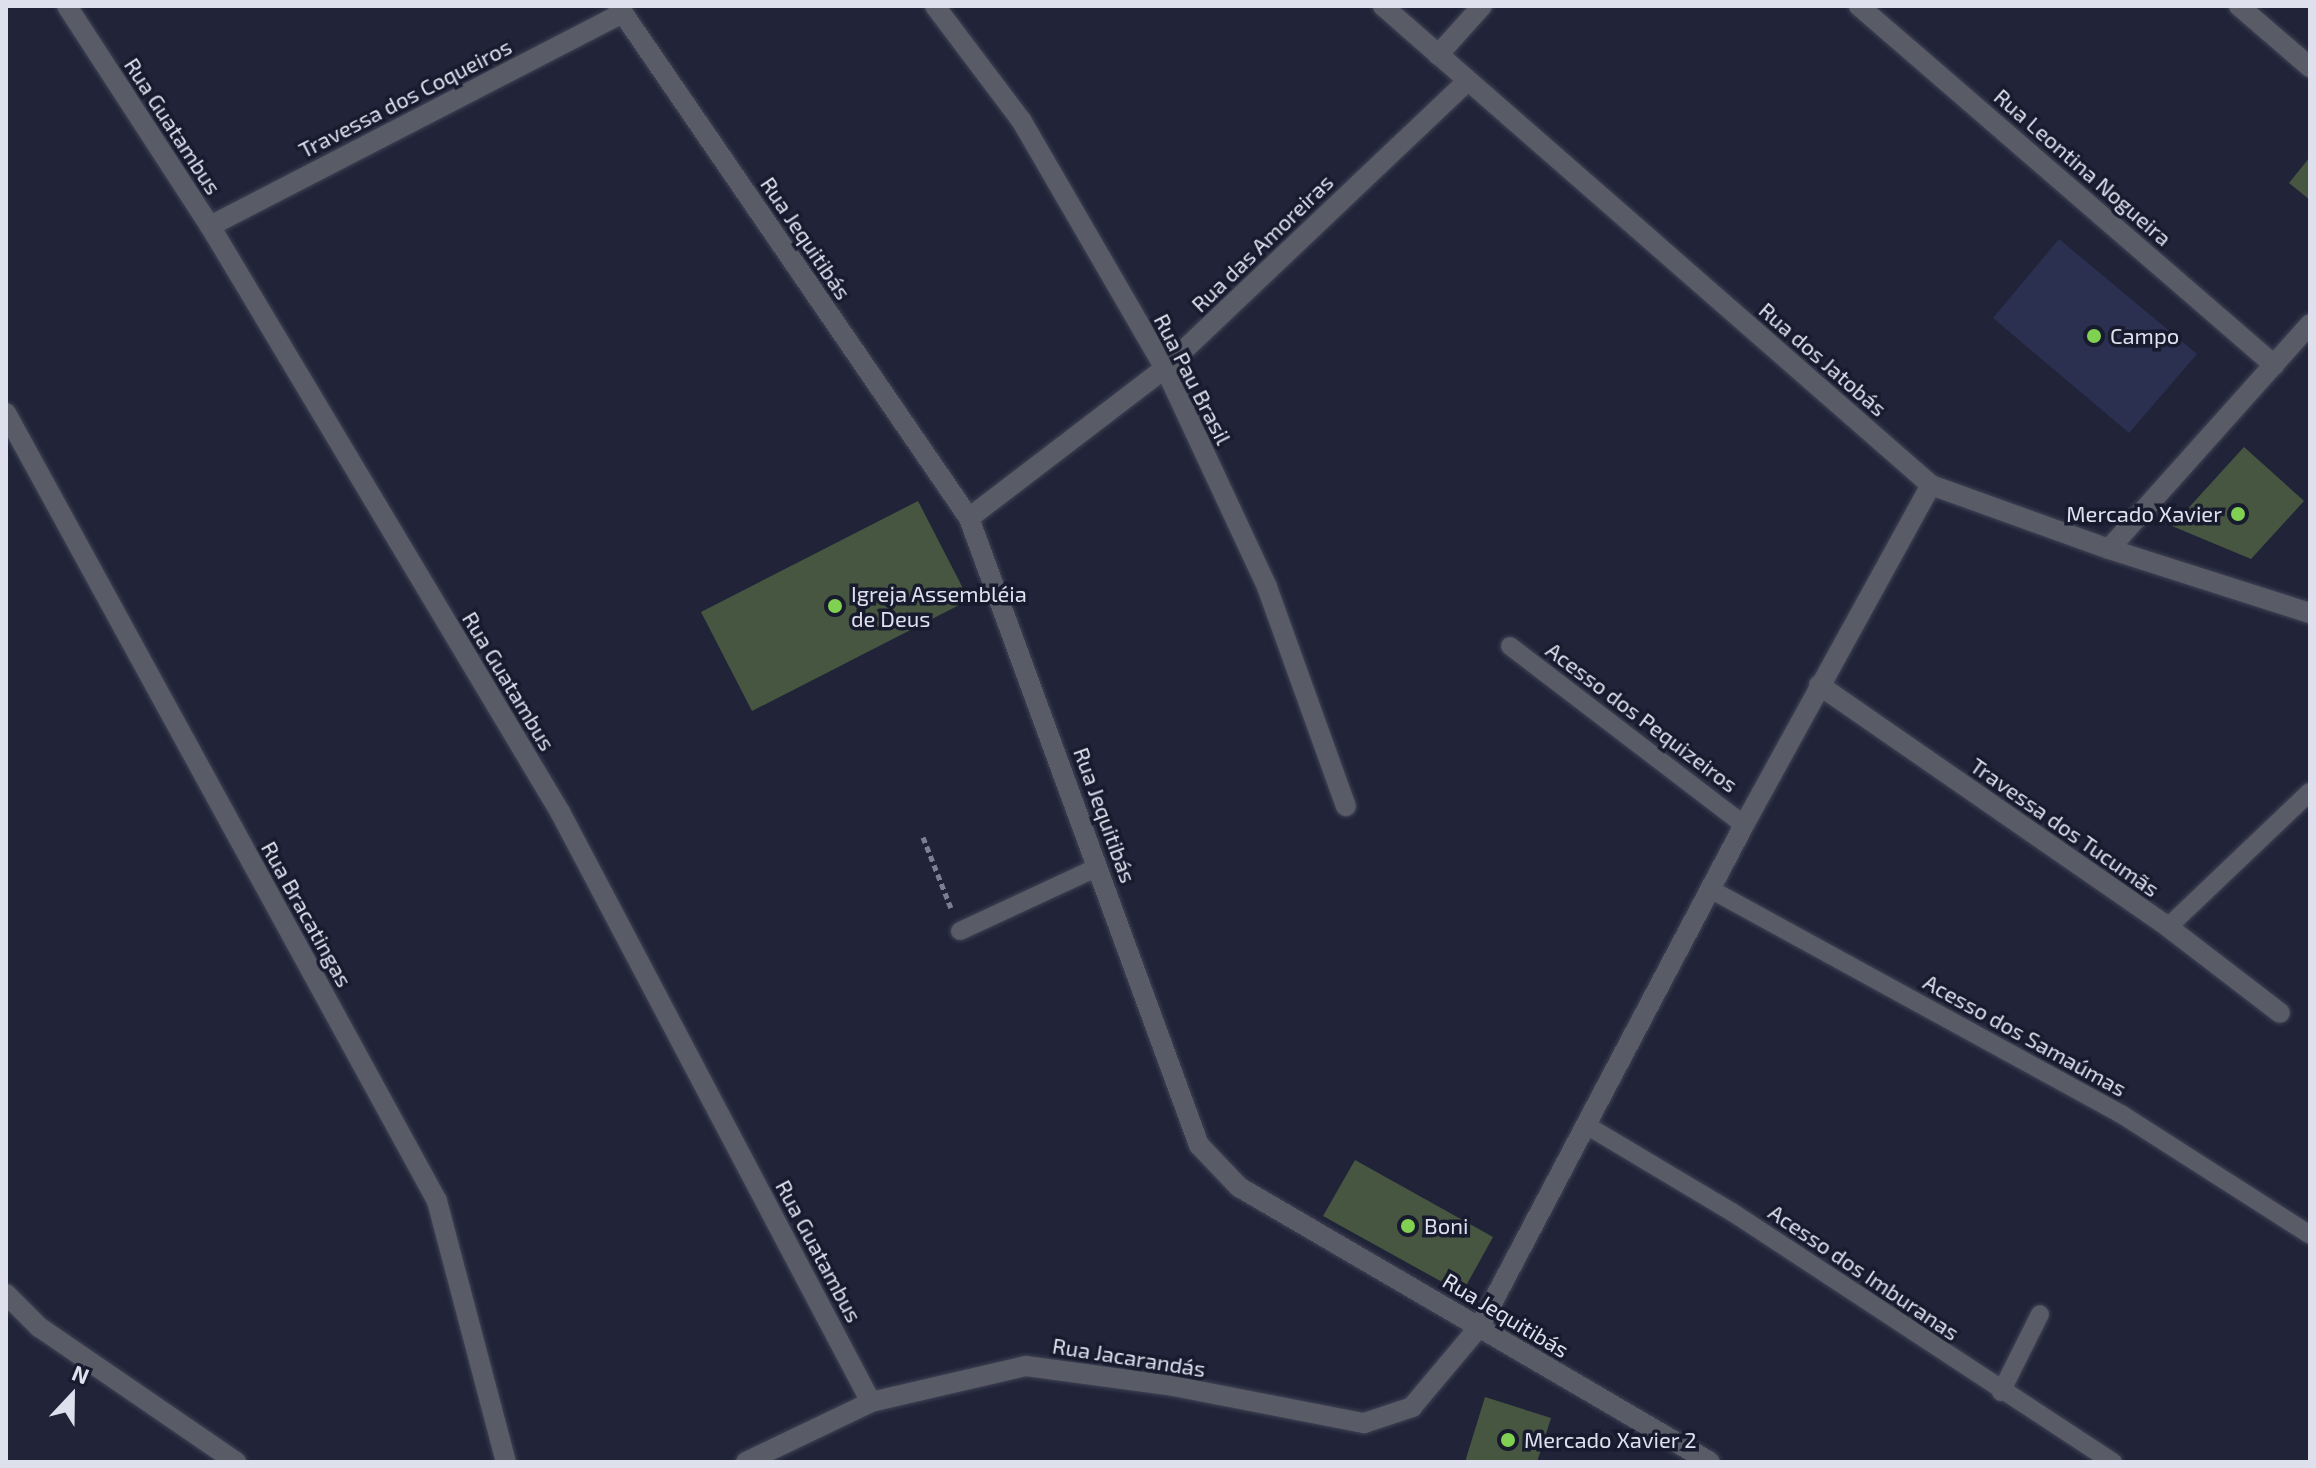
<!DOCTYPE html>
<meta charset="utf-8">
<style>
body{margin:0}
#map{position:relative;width:2316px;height:1468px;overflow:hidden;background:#212438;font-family:"Exo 2",sans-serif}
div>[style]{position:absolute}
.green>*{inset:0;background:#2b2f50}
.building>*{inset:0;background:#475640}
.path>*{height:5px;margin-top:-2.5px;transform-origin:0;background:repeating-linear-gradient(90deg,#7c7f90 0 6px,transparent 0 10px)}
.roads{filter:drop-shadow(0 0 2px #3f4255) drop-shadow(0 0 2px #3f4255)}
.lane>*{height:18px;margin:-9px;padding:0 9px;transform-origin:9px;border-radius:9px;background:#595b66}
.street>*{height:20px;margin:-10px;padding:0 10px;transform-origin:10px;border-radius:10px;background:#595b66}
.dots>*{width:22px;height:22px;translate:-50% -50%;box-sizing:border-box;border:4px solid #181a2e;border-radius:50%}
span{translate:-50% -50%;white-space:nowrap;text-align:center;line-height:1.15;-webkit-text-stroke:7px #181a2e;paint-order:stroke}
.street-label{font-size:22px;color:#dee0ee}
.poi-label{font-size:22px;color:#dee0ee}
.left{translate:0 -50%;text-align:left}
.right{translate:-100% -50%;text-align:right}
.frame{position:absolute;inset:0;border:8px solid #dee0ee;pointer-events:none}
.north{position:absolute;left:32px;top:1356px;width:80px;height:80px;-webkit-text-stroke:6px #181a2e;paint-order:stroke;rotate:22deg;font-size:22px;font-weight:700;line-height:32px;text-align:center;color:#dee0ee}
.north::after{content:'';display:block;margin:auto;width:28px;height:36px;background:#dee0ee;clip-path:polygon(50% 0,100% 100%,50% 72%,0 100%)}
</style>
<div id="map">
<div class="green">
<i style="clip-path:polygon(2059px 239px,2197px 354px,2129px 433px,1993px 318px)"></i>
</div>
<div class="building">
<i style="clip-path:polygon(2310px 157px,2310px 200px,2289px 183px)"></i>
<i style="clip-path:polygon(2244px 447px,2304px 501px,2251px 559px,2172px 526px)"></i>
<i style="clip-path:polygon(918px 501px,969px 600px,752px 711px,701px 612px)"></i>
<i style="clip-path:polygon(1355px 1160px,1493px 1237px,1462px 1293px,1323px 1216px)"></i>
<i style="clip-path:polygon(1485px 1397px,1551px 1418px,1537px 1462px,1465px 1462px)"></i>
</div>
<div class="path">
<i style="left:923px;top:837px;width:76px;rotate:68.5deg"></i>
</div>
<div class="roads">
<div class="lane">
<i style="left:1510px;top:646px;width:295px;rotate:37.4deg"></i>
<i style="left:1710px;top:889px;width:469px;rotate:28.7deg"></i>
<i style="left:2121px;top:1114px;width:224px;rotate:32.6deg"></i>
<i style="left:2168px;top:927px;width:196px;rotate:-43.6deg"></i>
<i style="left:960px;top:931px;width:152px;rotate:-24.9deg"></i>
<i style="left:1586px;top:1125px;width:170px;rotate:30.8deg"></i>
<i style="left:1732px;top:1212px;width:456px;rotate:33.3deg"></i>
<i style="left:2001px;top:1392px;width:87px;rotate:-63.4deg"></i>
</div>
<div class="street">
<i style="left:67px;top:6px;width:262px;rotate:57deg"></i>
<i style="left:210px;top:226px;width:683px;rotate:59.15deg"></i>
<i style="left:560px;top:812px;width:667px;rotate:62.21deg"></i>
<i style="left:618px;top:6px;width:621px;rotate:55.57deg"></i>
<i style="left:969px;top:518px;width:668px;rotate:69.86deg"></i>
<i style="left:1199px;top:1145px;width:58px;rotate:46.4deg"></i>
<i style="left:1239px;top:1187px;width:545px;rotate:30.28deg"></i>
<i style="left:935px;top:6px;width:143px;rotate:53deg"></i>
<i style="left:1021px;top:120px;width:287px;rotate:59.9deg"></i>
<i style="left:1165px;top:368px;width:242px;rotate:65deg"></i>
<i style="left:1267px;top:587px;width:233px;rotate:70.2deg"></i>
<i style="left:1383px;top:6px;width:728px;rotate:41.16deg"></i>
<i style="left:1931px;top:485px;width:189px;rotate:19.8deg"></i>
<i style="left:2109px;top:549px;width:211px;rotate:17.7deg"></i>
<i style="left:1859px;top:6px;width:549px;rotate:40.86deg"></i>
<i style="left:2239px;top:6px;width:94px;rotate:40.7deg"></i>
<i style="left:1438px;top:55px;width:66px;rotate:-48.1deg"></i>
<i style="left:210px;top:226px;width:464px;rotate:-27.3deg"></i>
<i style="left:6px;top:413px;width:898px;rotate:61.32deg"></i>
<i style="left:437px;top:1201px;width:270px;rotate:75.2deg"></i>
<i style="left:969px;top:518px;width:247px;rotate:-37.4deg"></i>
<i style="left:1165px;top:368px;width:417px;rotate:-43.5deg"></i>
<i style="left:2109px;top:549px;width:302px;rotate:-48.2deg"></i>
<i style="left:1819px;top:685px;width:425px;rotate:34.7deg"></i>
<i style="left:2168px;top:927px;width:141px;rotate:37.5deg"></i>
<i style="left:6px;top:1294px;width:47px;rotate:45deg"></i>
<i style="left:39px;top:1327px;width:239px;rotate:34.4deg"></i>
<i style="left:746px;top:1462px;width:139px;rotate:-25.6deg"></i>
<i style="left:871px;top:1402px;width:159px;rotate:-13.1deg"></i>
<i style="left:1026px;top:1366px;width:148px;rotate:7.7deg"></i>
<i style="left:1173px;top:1386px;width:195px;rotate:11deg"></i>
<i style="left:1364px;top:1423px;width:51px;rotate:-18.4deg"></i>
<i style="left:1412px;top:1407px;width:106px;rotate:-50deg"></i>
<i style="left:1480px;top:1326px;width:566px;rotate:-62.21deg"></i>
<i style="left:1744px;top:825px;width:388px;rotate:-61.2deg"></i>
</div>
</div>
<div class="dots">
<i style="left:2094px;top:336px;background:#80d051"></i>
<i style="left:2238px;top:514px;background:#80d051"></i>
<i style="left:835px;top:606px;background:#80d051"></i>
<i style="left:1408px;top:1226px;background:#80d051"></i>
<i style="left:1508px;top:1440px;background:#80d051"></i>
</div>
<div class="street-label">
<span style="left:405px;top:98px;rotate:-27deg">Travessa dos Coqueiros</span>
<span style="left:173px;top:126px;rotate:57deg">Rua Guatambus</span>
<span style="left:2083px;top:167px;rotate:41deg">Rua Leontina Nogueira</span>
<span style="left:806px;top:238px;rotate:56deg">Rua Jequitibás</span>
<span style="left:1262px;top:243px;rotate:-44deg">Rua das Amoreiras</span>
<span style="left:1823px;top:359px;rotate:41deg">Rua dos Jatobás</span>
<span style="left:1193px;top:379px;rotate:63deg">Rua Pau Brasil</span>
<span style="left:509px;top:681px;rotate:59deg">Rua Guatambus</span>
<span style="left:1642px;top:717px;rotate:37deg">Acesso dos Pequizeiros</span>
<span style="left:1105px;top:815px;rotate:70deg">Rua Jequitibás</span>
<span style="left:2065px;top:827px;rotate:35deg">Travessa dos Tucumãs</span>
<span style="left:307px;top:914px;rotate:61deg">Rua Bracatingas</span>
<span style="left:2025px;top:1035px;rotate:29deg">Acesso dos Samaúmas</span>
<span style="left:819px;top:1251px;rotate:62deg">Rua Guatambus</span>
<span style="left:1864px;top:1272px;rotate:34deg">Acesso dos Imburanas</span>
<span style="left:1506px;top:1315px;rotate:31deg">Rua Jequitibás</span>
<span style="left:1129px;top:1357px;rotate:9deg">Rua Jacarandás</span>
</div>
<div class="poi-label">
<span class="left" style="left:2110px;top:336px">Campo</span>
<span class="right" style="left:2222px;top:514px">Mercado Xavier</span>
<span class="left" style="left:851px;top:606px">Igreja Assembléia<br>de Deus</span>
<span class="left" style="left:1424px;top:1226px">Boni</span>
<span class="left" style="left:1524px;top:1440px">Mercado Xavier 2</span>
</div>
<div class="frame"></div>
<div class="north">N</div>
</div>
